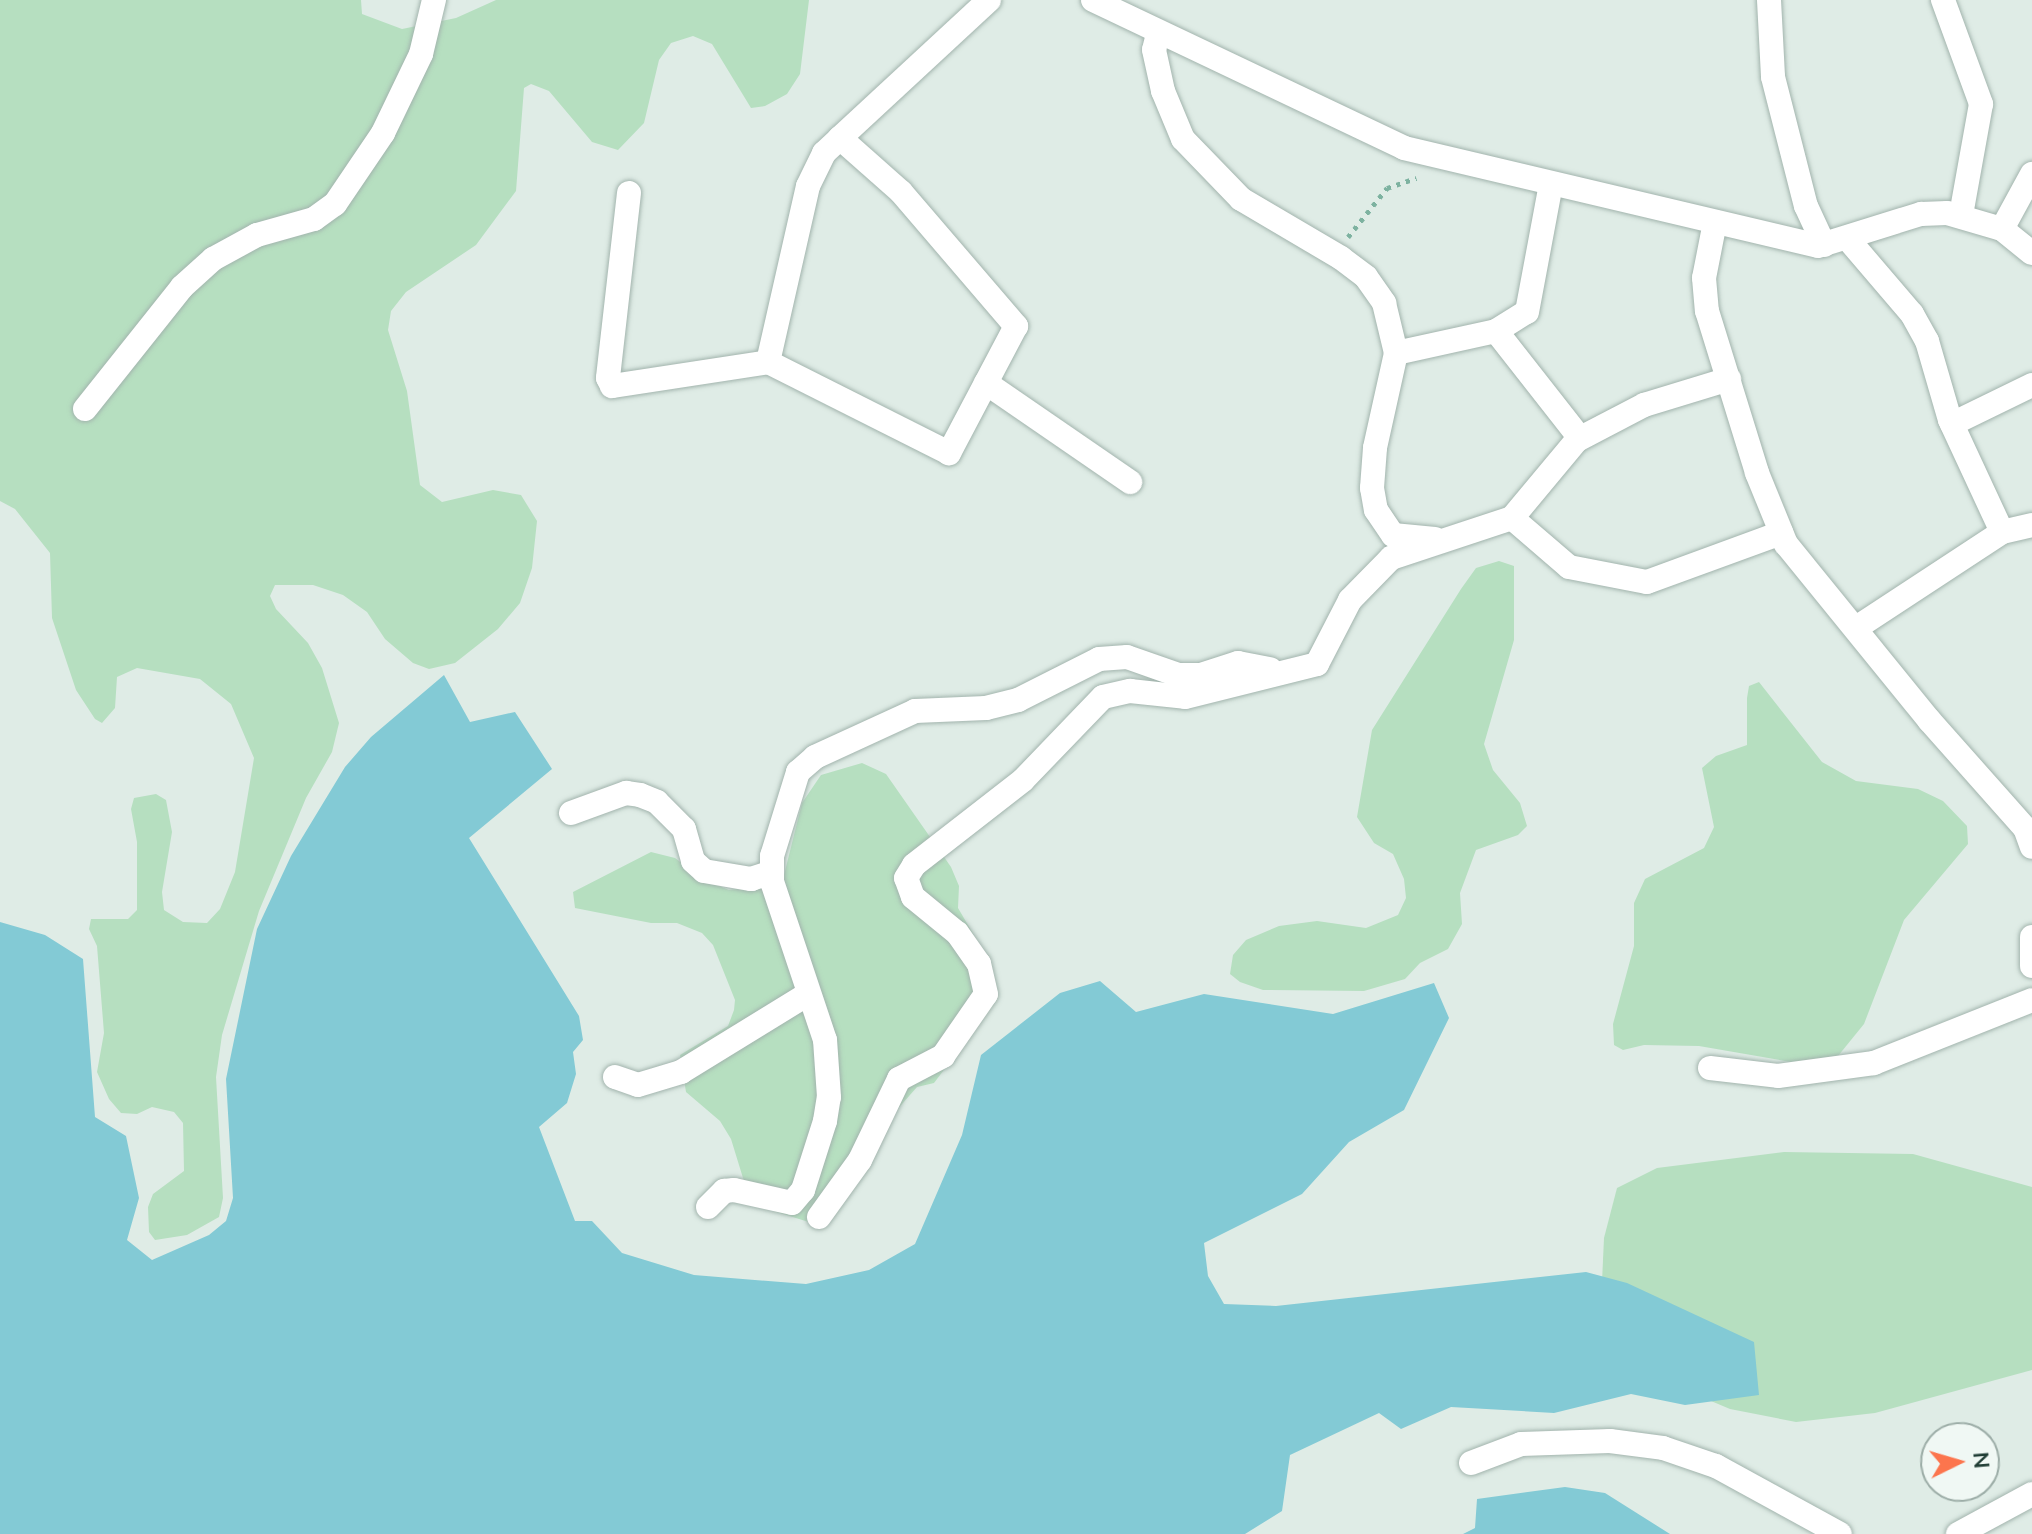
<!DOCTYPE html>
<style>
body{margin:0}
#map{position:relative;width:2032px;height:1534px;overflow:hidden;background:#dfece6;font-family:Mulish,sans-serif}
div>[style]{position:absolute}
.green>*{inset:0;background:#b6dfc0}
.water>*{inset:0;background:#83cad5}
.path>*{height:5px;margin-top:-2.5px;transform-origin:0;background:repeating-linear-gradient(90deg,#7db2a0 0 4px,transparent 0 10px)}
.roads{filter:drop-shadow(0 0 2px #a2b4ad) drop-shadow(0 0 2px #a2b4ad)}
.minor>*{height:24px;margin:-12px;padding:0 12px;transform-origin:12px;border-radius:12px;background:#fff}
span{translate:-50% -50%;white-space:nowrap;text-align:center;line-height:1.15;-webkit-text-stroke:7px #f0f8f4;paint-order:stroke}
.north{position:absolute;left:1920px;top:1422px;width:80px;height:80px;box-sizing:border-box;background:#f0f8f4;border:2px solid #9cada7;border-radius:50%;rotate:85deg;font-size:22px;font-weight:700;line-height:32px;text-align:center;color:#1f3d34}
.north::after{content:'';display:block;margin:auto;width:28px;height:36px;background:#fc754d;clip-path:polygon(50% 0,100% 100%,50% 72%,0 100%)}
</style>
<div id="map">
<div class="green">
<i style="clip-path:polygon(0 0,361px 0,362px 14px,402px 29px,456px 18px,496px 0,809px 0,800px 74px,787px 94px,765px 106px,751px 108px,712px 44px,693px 36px,671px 43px,659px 60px,644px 123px,618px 150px,592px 142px,549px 91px,531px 84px,524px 88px,516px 191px,476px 245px,406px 292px,391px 311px,388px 330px,407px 391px,420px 485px,442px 502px,493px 490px,521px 495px,537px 521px,532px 568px,520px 603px,498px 629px,455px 663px,429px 669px,413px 663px,385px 639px,367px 612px,343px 595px,313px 585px,275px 585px,270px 596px,276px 609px,308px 643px,322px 668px,339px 723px,332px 752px,306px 798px,259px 911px,222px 1035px,216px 1077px,223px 1198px,219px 1217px,187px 1235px,155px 1240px,149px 1232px,148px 1207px,153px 1194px,184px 1171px,183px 1123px,174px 1112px,152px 1107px,137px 1114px,121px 1113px,109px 1099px,97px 1072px,104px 1033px,97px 946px,89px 929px,91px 919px,128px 919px,137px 910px,137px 842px,131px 809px,134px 798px,156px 794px,166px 800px,172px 832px,162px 892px,164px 910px,183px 922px,207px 923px,220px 909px,235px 872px,254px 758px,231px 704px,200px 679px,137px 668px,117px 677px,115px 708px,102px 723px,95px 719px,76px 690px,52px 618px,50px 553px,15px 509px,0 501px)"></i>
<i style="clip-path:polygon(1499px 561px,1514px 566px,1514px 640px,1484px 744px,1493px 770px,1520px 803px,1527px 826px,1518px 835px,1476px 850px,1460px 893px,1462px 924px,1448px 949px,1420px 963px,1405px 979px,1364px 991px,1263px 990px,1240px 982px,1230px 974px,1233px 955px,1246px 940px,1279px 926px,1317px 921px,1366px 928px,1398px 915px,1406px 898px,1404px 879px,1393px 854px,1374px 843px,1357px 817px,1372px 730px,1461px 589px,1476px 568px)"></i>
<i style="clip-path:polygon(1759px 682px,1822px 762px,1856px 781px,1918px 789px,1943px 801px,1967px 826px,1968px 844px,1904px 920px,1864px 1024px,1838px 1056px,1791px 1062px,1699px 1046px,1644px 1045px,1623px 1050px,1614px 1045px,1613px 1024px,1634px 946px,1634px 903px,1645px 879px,1704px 848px,1714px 827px,1702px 768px,1716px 756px,1747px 745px,1747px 698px,1749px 686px)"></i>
<i style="clip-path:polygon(862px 763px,886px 774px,951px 867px,959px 886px,958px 908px,982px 949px,993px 1005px,934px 1083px,917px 1087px,895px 1112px,812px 1223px,751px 1204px,731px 1139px,720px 1121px,686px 1092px,680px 1055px,728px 1026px,734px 1010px,735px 1000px,713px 945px,702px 933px,677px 923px,651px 923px,575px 908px,573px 892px,651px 852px,675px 858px,704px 880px,729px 890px,782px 883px,802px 803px,821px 775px)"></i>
<i style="clip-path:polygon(1784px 1152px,1913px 1154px,2032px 1187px,2032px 1370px,1875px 1413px,1796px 1422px,1730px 1409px,1673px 1385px,1601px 1304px,1604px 1238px,1617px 1188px,1657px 1168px)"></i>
</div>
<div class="water">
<i style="clip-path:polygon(444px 675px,470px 722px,515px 712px,552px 769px,469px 838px,579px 1016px,583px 1040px,573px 1052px,576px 1074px,567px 1103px,539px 1127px,575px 1221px,592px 1221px,622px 1253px,694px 1275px,806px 1284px,869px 1270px,915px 1244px,962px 1135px,981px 1055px,1060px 993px,1100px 981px,1136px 1012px,1204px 994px,1333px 1014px,1434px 983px,1449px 1018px,1404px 1110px,1349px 1142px,1302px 1194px,1204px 1243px,1208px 1276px,1224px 1304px,1276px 1306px,1586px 1272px,1627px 1283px,1754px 1342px,1759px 1395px,1685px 1405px,1631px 1394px,1554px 1413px,1451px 1407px,1401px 1429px,1379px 1413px,1290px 1455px,1282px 1511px,1245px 1534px,0 1534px,0 922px,45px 935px,83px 959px,95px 1117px,126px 1136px,139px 1198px,127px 1240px,152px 1260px,209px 1235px,226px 1221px,233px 1198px,226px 1079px,257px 929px,291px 856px,345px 767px,371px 737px)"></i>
<i style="clip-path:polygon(1565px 1487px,1605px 1493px,1670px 1534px,1463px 1534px,1475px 1528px,1477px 1499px)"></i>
</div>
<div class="path">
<i style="left:1348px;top:237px;width:63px;rotate:-51.5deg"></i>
<i style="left:1387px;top:188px;width:31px;rotate:-19deg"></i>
</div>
<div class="roads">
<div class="minor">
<i style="left:1093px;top:0;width:344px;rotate:25.4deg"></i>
<i style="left:1404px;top:148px;width:425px;rotate:13.3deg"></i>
<i style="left:1818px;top:246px;width:108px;rotate:-17.3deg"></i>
<i style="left:1921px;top:214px;width:26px;rotate:-2deg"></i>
<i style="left:1947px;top:213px;width:57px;rotate:16.2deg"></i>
<i style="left:2002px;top:229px;width:38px;rotate:39deg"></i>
<i style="left:1769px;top:0;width:77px;rotate:87deg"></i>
<i style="left:1773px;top:77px;width:133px;rotate:75.7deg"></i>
<i style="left:1806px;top:206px;width:43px;rotate:65.2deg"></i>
<i style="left:1943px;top:0;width:111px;rotate:69.9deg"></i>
<i style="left:1981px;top:104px;width:113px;rotate:100.2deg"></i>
<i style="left:1158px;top:34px;width:16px;rotate:104deg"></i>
<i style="left:1154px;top:50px;width:42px;rotate:77.6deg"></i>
<i style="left:1163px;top:91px;width:52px;rotate:67.4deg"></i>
<i style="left:1183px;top:139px;width:83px;rotate:46deg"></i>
<i style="left:1241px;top:199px;width:116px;rotate:30.5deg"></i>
<i style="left:1341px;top:258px;width:31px;rotate:37deg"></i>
<i style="left:1366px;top:277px;width:32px;rotate:55deg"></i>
<i style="left:1384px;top:303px;width:51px;rotate:76.5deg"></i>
<i style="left:1396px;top:353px;width:97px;rotate:102.5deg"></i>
<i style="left:1375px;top:448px;width:40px;rotate:94.3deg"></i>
<i style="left:1372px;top:488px;width:22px;rotate:80deg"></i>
<i style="left:1376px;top:510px;width:30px;rotate:56deg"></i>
<i style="left:1393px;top:535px;width:42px;rotate:5.4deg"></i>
<i style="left:840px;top:138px;width:81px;rotate:41.5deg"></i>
<i style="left:901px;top:192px;width:177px;rotate:49.4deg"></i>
<i style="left:1016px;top:326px;width:144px;rotate:117.8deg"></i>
<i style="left:949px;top:453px;width:203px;rotate:-153.3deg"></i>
<i style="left:768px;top:362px;width:180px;rotate:-77.2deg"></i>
<i style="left:808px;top:186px;width:37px;rotate:-64deg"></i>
<i style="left:824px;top:153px;width:22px;rotate:-43deg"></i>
<i style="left:840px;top:138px;width:203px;rotate:-42.8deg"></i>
<i style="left:629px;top:193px;width:186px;rotate:96.5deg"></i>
<i style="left:608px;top:378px;width:9px;rotate:63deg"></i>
<i style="left:612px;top:386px;width:158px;rotate:-8.7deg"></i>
<i style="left:1715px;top:222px;width:57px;rotate:101.1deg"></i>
<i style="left:1704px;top:278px;width:33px;rotate:85deg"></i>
<i style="left:1707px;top:311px;width:170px;rotate:72.8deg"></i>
<i style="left:1757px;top:473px;width:77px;rotate:67.8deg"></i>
<i style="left:1786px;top:544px;width:227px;rotate:50.9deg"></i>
<i style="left:1929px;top:720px;width:144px;rotate:48.4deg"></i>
<i style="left:2025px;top:828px;width:20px;rotate:70deg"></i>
<i style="left:2002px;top:229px;width:63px;rotate:-61.4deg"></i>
<i style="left:1847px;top:238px;width:100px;rotate:49.5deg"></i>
<i style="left:1912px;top:314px;width:31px;rotate:61deg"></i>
<i style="left:1927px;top:341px;width:82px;rotate:73.8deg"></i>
<i style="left:1950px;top:420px;width:123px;rotate:65.1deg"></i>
<i style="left:1496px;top:331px;width:36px;rotate:-32deg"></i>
<i style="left:1527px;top:312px;width:130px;rotate:-79.4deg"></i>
<i style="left:1396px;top:353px;width:102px;rotate:-12.4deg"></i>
<i style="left:1496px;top:331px;width:136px;rotate:51.9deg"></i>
<i style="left:986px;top:383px;width:175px;rotate:34.5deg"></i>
<i style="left:85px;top:409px;width:156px;rotate:-51.5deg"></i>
<i style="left:182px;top:287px;width:42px;rotate:-42.1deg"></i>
<i style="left:213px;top:259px;width:50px;rotate:-28.6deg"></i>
<i style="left:257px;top:235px;width:59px;rotate:-15.7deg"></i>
<i style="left:314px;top:219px;width:26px;rotate:-36deg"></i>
<i style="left:335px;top:204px;width:86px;rotate:-55.9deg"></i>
<i style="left:383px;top:133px;width:88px;rotate:-64.3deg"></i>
<i style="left:421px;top:54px;width:56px;rotate:-76.5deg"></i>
<i style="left:1952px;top:424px;width:89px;rotate:-26deg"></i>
<i style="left:1512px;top:518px;width:75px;rotate:40.7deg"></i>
<i style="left:1569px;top:567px;width:79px;rotate:10.9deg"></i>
<i style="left:1647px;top:582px;width:143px;rotate:-20.1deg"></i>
<i style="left:1856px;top:628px;width:175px;rotate:-33.3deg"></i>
<i style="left:2002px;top:532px;width:31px;rotate:-13deg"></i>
<i style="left:571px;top:813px;width:59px;rotate:-20deg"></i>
<i style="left:626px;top:793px;width:14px;rotate:8deg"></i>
<i style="left:640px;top:795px;width:18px;rotate:22deg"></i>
<i style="left:657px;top:802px;width:38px;rotate:45deg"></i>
<i style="left:684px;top:829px;width:33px;rotate:74deg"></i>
<i style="left:693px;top:861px;width:15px;rotate:42deg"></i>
<i style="left:704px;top:871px;width:48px;rotate:9.7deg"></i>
<i style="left:751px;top:879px;width:22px;rotate:-18deg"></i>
<i style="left:2032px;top:937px;width:29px;rotate:90deg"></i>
<i style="left:1710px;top:1068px;width:68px;rotate:6.7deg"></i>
<i style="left:1778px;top:1076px;width:97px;rotate:-7.7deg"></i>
<i style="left:1874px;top:1063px;width:170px;rotate:-21.7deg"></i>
<i style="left:615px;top:1077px;width:24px;rotate:19deg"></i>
<i style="left:638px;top:1085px;width:45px;rotate:-16.8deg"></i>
<i style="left:681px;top:1072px;width:149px;rotate:-31.6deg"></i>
<i style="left:708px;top:1207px;width:23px;rotate:-45deg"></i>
<i style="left:724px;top:1191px;width:10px;rotate:-6deg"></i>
<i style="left:734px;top:1190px;width:59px;rotate:12.6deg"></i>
<i style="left:792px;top:1203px;width:17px;rotate:-50deg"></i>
<i style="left:803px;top:1190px;width:72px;rotate:-72.3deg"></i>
<i style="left:825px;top:1121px;width:24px;rotate:-81deg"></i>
<i style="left:829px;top:1097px;width:57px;rotate:-94deg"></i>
<i style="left:825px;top:1040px;width:167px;rotate:-108.5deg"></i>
<i style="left:772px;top:882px;width:26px;rotate:-90deg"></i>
<i style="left:772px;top:856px;width:88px;rotate:-72.8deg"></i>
<i style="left:798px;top:772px;width:23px;rotate:-41deg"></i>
<i style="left:815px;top:757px;width:110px;rotate:-24.7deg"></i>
<i style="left:915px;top:711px;width:71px;rotate:-2.4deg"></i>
<i style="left:986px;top:708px;width:33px;rotate:-14deg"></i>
<i style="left:1018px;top:700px;width:91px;rotate:-26.8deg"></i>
<i style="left:1099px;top:659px;width:28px;rotate:-4deg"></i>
<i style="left:1127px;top:657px;width:54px;rotate:19.4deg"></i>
<i style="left:1178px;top:675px;width:23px"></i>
<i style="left:1201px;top:675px;width:39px;rotate:-18deg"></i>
<i style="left:1238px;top:663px;width:33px;rotate:11deg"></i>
<i style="left:819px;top:1217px;width:70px;rotate:-54.3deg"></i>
<i style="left:860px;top:1160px;width:90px;rotate:-64.3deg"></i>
<i style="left:899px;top:1079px;width:50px;rotate:-27.6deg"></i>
<i style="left:943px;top:1056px;width:75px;rotate:-55.3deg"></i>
<i style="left:986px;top:994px;width:31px;rotate:-103deg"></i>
<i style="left:979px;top:964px;width:38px;rotate:-125deg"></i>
<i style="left:957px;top:933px;width:57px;rotate:-140.7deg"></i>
<i style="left:913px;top:897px;width:20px;rotate:-110deg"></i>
<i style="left:906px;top:878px;width:15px;rotate:-58deg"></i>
<i style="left:914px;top:865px;width:138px;rotate:-37.9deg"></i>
<i style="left:1023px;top:780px;width:115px;rotate:-46.1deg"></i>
<i style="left:1103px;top:697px;width:28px;rotate:-13deg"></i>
<i style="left:1130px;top:691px;width:55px;rotate:6.2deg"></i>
<i style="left:1185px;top:697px;width:136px;rotate:-14deg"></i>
<i style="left:1317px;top:664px;width:72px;rotate:-62.7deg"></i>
<i style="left:1350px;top:600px;width:59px;rotate:-45.7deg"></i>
<i style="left:1391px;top:558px;width:127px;rotate:-18.3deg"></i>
<i style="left:1512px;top:518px;width:102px;rotate:-50.2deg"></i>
<i style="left:1577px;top:440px;width:76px;rotate:-27.6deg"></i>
<i style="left:1644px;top:405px;width:89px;rotate:-17deg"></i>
<i style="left:1471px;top:1463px;width:53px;rotate:-20.8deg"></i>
<i style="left:1521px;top:1444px;width:89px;rotate:-1.9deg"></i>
<i style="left:1610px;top:1441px;width:53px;rotate:7.5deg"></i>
<i style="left:1663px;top:1448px;width:56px;rotate:18.8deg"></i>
<i style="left:1716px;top:1466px;width:141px;rotate:28.7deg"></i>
<i style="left:1958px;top:1534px;width:84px;rotate:-28.4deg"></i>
</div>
</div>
<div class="north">N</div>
</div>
